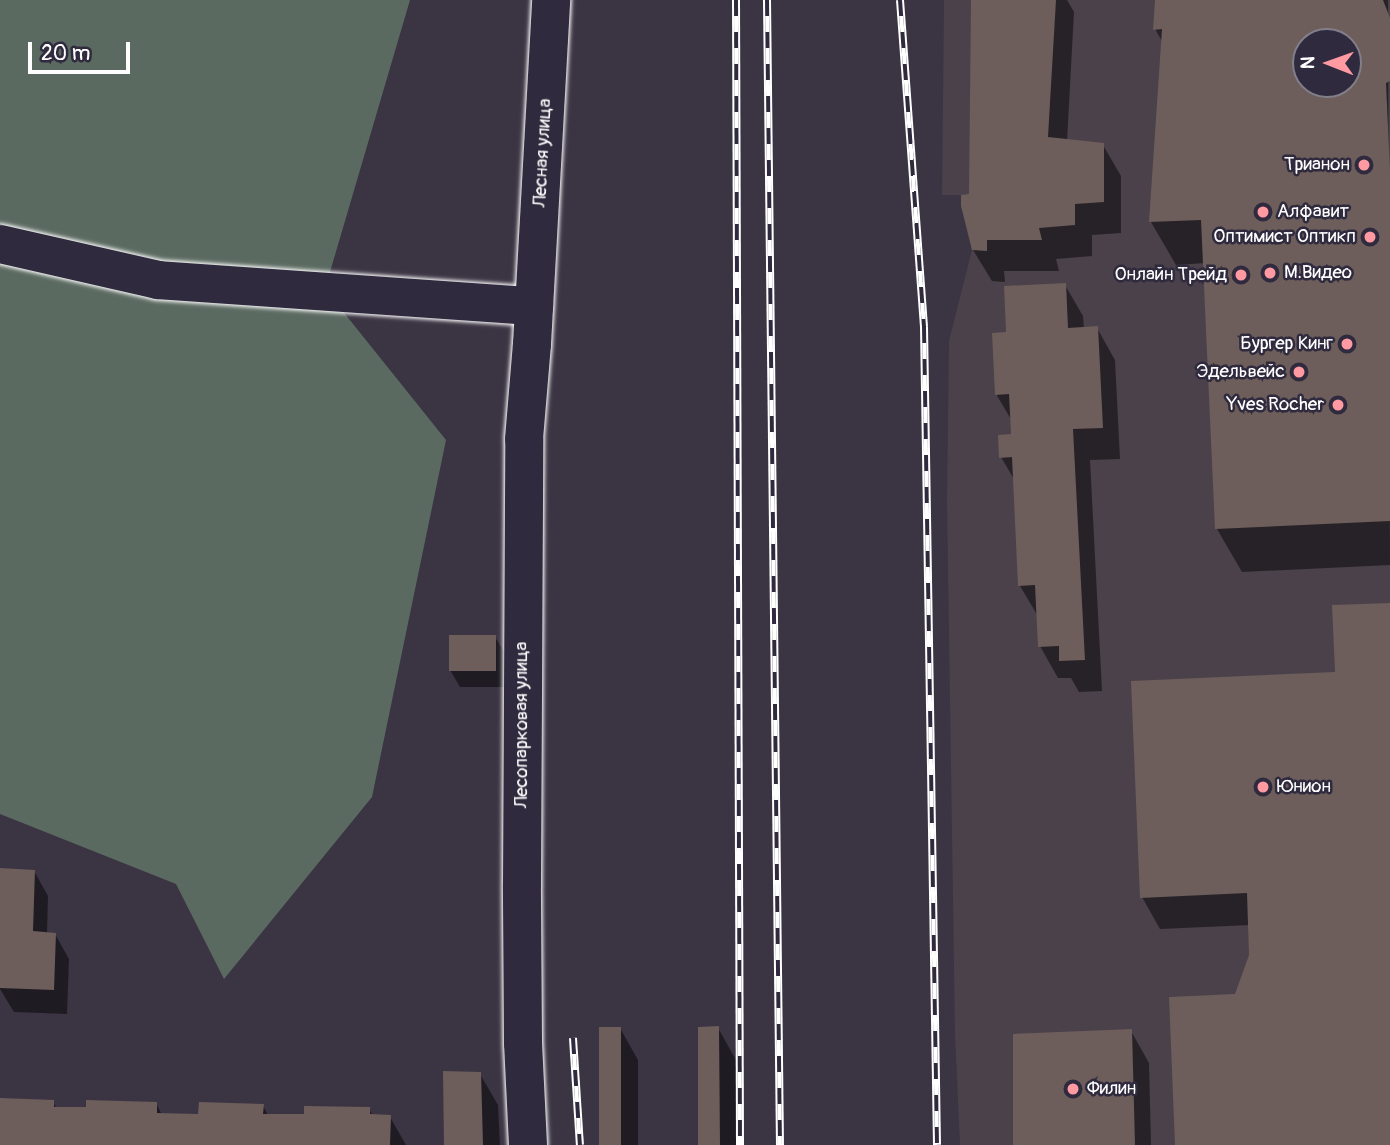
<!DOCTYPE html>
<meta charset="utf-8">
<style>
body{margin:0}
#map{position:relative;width:1390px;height:1145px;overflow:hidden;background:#3b3443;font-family:Pangolin,sans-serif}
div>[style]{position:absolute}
.built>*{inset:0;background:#4a414a}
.green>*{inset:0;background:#5b6a61}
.shadow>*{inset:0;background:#0007}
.building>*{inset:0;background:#6d5e5b}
.roads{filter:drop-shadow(0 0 2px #fff) drop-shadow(0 0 2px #fff)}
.minor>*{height:38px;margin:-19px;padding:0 19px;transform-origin:19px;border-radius:19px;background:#2f2a3d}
.rail>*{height:8px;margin-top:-4px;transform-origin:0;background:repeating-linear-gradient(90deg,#2f2a3d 0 16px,#fff 0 32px);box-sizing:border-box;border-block:2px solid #fff}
.dots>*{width:19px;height:19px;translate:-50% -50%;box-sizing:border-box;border:4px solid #2f2a3d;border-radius:50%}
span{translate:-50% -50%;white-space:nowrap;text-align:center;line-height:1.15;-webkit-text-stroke:5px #2f2a3d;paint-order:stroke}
.street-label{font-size:19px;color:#fff}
.poi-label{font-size:19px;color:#fff}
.right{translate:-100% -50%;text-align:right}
.left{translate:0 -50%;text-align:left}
.north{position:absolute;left:1292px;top:28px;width:70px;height:70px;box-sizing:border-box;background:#2f2a3d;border:2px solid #827f8b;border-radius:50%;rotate:271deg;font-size:19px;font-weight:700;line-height:28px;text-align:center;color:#fff}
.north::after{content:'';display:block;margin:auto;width:24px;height:32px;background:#ff9aa2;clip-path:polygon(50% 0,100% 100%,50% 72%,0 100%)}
.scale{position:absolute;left:28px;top:42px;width:102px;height:32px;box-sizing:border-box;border:4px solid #fff;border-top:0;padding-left:9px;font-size:21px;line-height:24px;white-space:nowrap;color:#fff;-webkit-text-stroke:5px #2f2a3d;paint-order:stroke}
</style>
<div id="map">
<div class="built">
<i style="clip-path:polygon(evenodd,944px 0,1390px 0,1390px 1145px,960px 1145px,955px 1034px,947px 501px,949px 341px,972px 250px,961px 195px,942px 195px,944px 0,1306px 42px,1348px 42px,1348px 84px,1306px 84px,1306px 42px)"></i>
</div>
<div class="green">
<i style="clip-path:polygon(0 0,410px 0,325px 289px,446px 440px,372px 797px,224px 979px,176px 884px,0 814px)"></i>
</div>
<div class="shadow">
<i style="clip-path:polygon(973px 0,1067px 0,1074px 12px,1067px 141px,1103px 145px,1121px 176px,1121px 233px,1092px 235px,1092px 256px,1056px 259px,1059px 271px,1004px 271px,1005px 282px,992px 281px,973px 250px,970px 196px)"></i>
<i style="clip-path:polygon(evenodd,1157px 0,1388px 0,1390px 565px,1242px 572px,1217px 529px,1205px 263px,1176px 265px,1151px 222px,1163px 43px,1155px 29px,1157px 0,1306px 42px,1348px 42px,1348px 84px,1306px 84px,1306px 42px)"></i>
<i style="clip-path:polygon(1065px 285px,1083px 316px,1084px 329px,1097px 328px,1115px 360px,1120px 459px,1090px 460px,1102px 691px,1079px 692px,1071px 678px,1058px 678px,1040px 646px,1039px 618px,1020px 586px,1015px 481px,1001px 457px,1013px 436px,1012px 421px,996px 394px,1008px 334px)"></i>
<i style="clip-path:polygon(1390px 605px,1390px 1145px,1177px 1145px,1251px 955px,1250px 925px,1160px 929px,1142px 897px,1336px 674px)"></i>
<i style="clip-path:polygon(495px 637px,505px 653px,505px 687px,460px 687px,450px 670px)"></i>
<i style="clip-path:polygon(0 870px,34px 871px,48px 896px,47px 934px,55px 934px,69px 959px,67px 1014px,14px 1012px,0 989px)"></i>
<i style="clip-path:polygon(620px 1028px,638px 1060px,638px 1145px,601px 1145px)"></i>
<i style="clip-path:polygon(718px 1028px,736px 1060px,737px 1145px,700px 1145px)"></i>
<i style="clip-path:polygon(1131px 1031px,1149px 1063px,1151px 1145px,1015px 1145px)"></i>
<i style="clip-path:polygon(480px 1074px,498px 1105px,500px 1145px,446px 1145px)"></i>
<i style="clip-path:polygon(0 1100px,53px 1102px,57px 1109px,156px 1103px,162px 1115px,200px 1116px,263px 1106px,268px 1115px,306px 1116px,369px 1109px,373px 1116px,390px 1117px,406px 1145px,0 1145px)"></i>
</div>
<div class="building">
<i style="clip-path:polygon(971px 0,1056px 0,1048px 137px,1104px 143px,1104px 202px,1075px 204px,1075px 225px,1039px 228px,1042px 240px,987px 240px,987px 251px,972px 250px,961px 206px,961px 195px,969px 194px)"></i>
<i style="clip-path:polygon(evenodd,1155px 0,1383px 0,1390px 18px,1390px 81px,1386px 83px,1390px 171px,1390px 521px,1215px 529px,1201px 220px,1149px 222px,1162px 29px,1153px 30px,1155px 0,1306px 42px,1348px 42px,1348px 84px,1306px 84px,1306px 42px)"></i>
<i style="clip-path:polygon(1066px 283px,1068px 328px,1098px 326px,1103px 428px,1073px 429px,1085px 660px,1059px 661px,1059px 646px,1038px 647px,1035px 585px,1018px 586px,1012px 457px,999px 458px,998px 435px,1011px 434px,1009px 394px,995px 395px,992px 333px,1006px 332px,1004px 286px)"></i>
<i style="clip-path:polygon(1390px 603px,1390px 1145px,1175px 1145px,1169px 997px,1235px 994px,1249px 955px,1247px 893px,1140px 898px,1131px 681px,1335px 672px,1332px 605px)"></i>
<i style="clip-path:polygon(449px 635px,496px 635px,496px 671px,449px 671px)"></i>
<i style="clip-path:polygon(0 868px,35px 870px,33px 931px,56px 933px,54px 990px,0 988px)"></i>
<i style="clip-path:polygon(719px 1026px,720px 1145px,698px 1145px,698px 1027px)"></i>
<i style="clip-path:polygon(599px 1027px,621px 1027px,621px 1145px,599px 1145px)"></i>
<i style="clip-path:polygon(1132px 1029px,1135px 1145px,1013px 1145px,1013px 1034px)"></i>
<i style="clip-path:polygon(443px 1071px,481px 1072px,483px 1145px,444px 1145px)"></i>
<i style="clip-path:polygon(0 1098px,54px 1100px,54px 1107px,86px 1107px,86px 1100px,157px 1102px,157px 1113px,198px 1114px,199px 1102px,264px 1104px,263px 1114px,304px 1114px,304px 1106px,370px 1107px,370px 1114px,391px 1115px,390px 1145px,0 1145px)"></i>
</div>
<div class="roads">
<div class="minor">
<i style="left:0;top:244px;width:162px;rotate:12.8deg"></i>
<i style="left:158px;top:280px;width:377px;rotate:4deg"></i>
<i style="left:528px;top:1145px;width:102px;rotate:-92.8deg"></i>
<i style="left:523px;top:1043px;width:159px;rotate:-90.4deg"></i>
<i style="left:522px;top:884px;width:445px;rotate:-89.7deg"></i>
<i style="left:524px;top:439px;width:95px;rotate:-85.2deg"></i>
<i style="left:532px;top:344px;width:345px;rotate:-86.8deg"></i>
</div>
</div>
<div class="rail">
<i style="left:736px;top:0;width:1145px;rotate:89.8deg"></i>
<i style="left:767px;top:0;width:1145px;rotate:89.35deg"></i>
<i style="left:900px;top:0;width:328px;rotate:85.8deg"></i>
<i style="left:924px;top:327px;width:818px;rotate:89.09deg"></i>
<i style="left:573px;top:1038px;width:107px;rotate:86.3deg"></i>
</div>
<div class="dots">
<i style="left:1364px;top:165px;background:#ff9aa2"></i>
<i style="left:1263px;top:212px;background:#ff9aa2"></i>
<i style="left:1370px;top:237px;background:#ff9aa2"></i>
<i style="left:1270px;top:273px;background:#ff9aa2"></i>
<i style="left:1241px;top:275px;background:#ff9aa2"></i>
<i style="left:1347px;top:344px;background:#ff9aa2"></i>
<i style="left:1299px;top:372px;background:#ff9aa2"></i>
<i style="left:1338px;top:405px;background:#ff9aa2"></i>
<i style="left:1263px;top:787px;background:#ff9aa2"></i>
<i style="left:1073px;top:1089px;background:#ff9aa2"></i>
</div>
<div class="street-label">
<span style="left:543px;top:153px;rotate:-87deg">Лесная улица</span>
<span style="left:522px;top:725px;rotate:-90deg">Лесопарковая улица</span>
</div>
<div class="poi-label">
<span class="right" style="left:1350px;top:165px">Трианон</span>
<span class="left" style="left:1277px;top:212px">Алфавит</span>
<span class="right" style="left:1356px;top:237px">Оптимист Оптикп</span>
<span class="left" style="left:1284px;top:273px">М.Видео</span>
<span class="right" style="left:1227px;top:275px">Онлайн Трейд</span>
<span class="right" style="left:1333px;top:344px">Бургер Кинг</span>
<span class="right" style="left:1285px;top:372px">Эдельвейс</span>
<span class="right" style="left:1324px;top:405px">Yves Rocher</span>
<span class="left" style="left:1277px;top:787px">Юнион</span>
<span class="left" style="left:1087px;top:1089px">Филин</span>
</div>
<div class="north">N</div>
<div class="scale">20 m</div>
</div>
